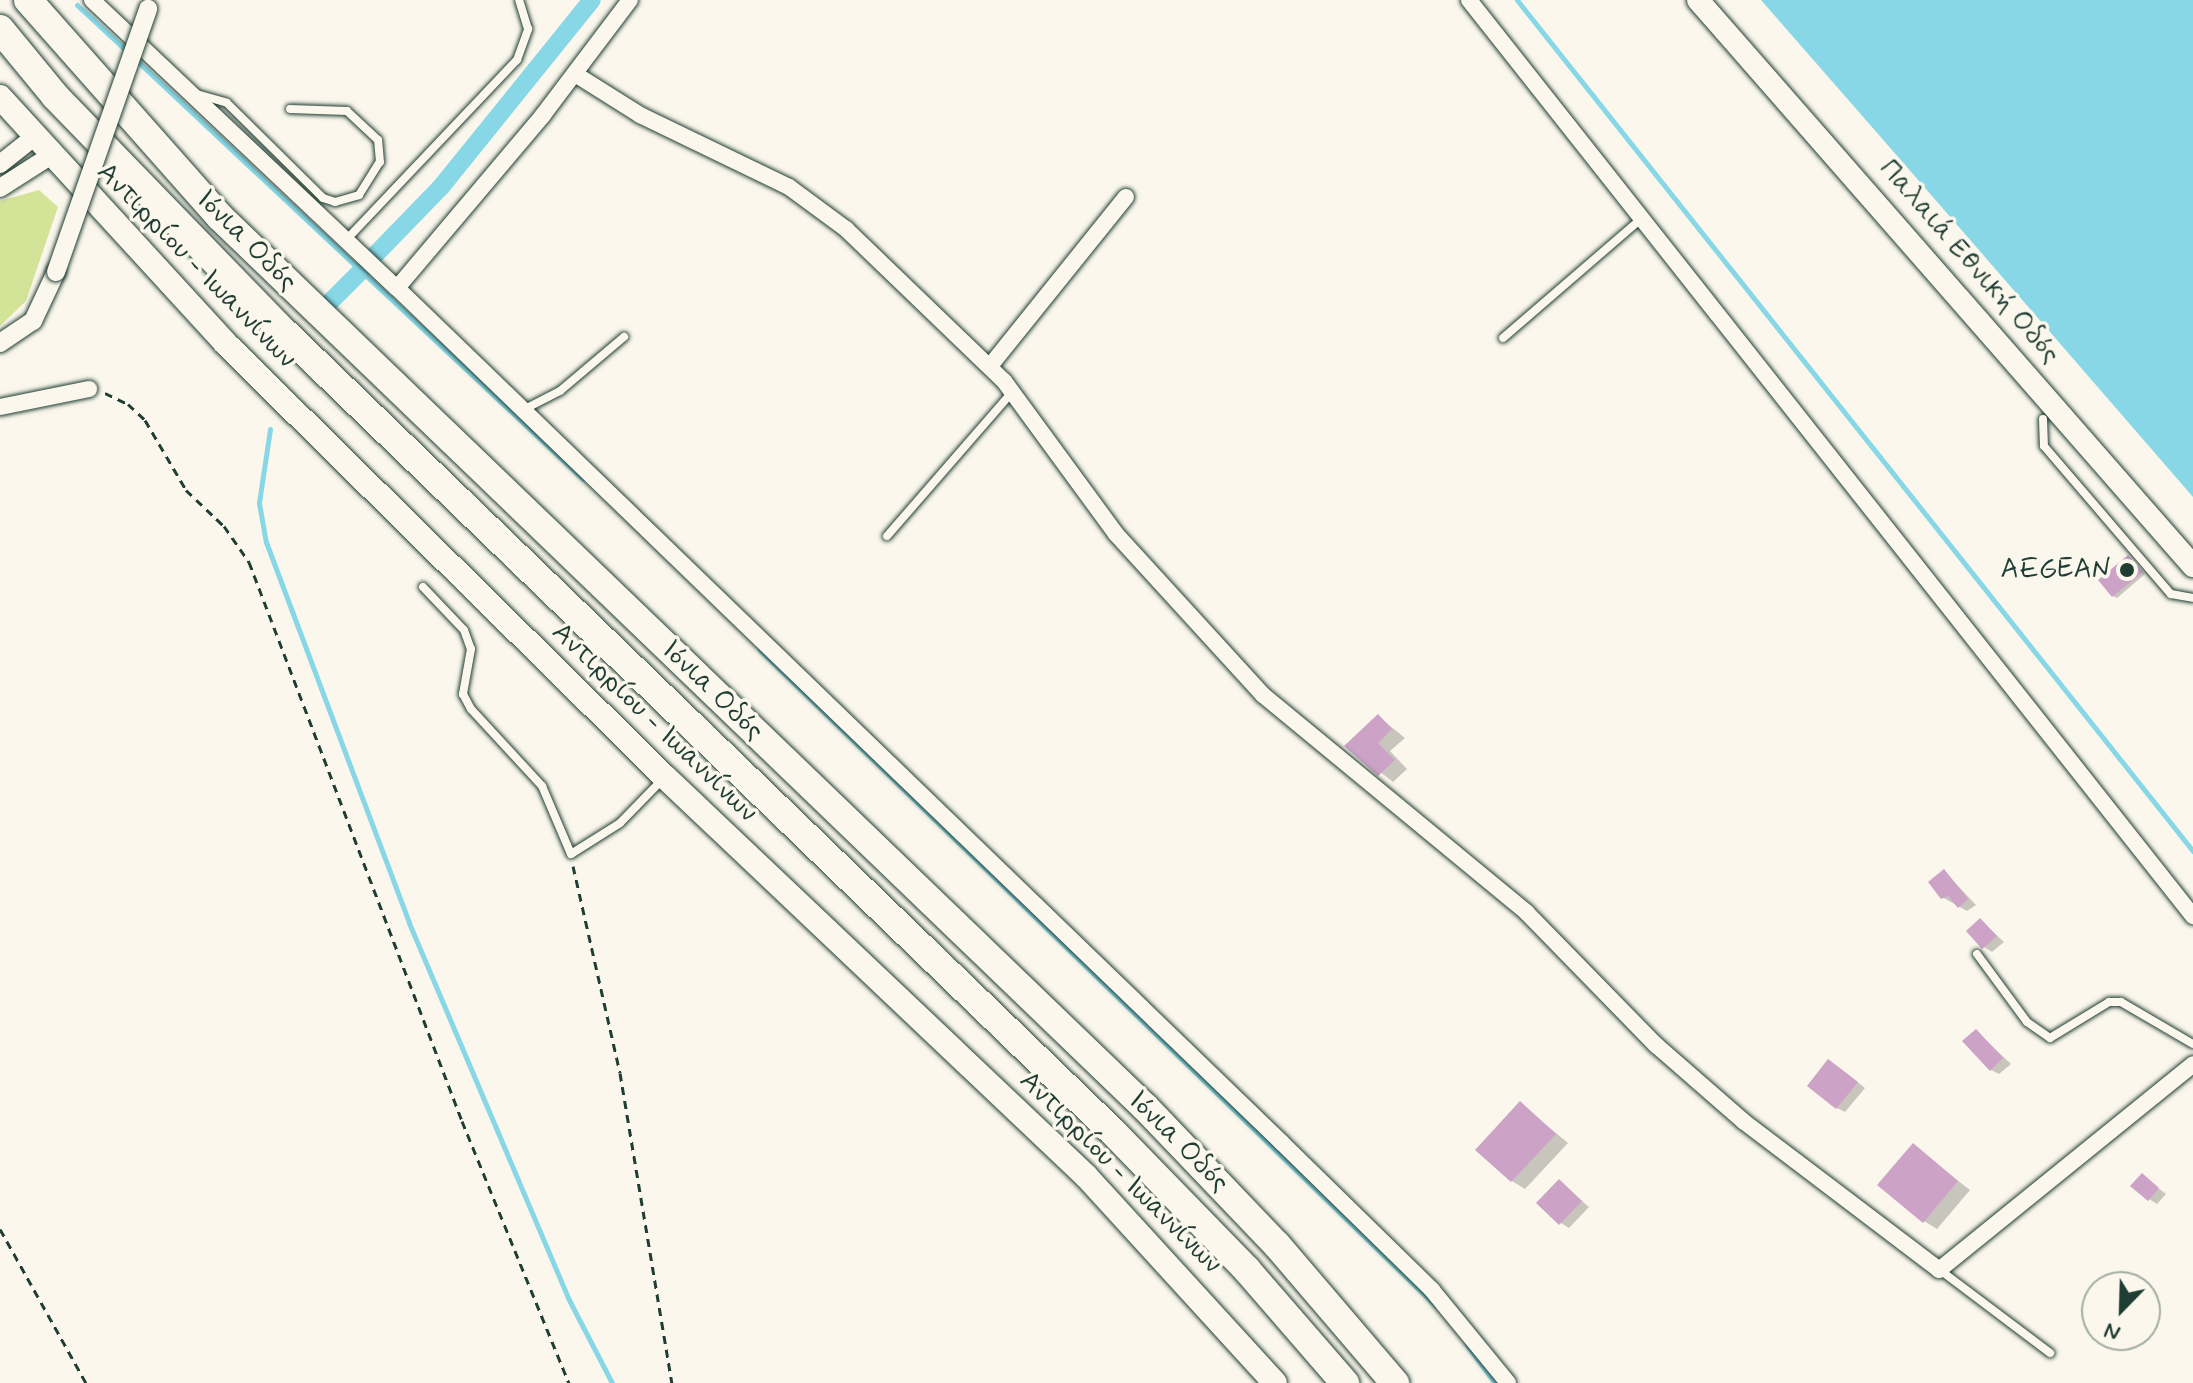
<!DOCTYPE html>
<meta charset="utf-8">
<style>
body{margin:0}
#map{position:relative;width:2193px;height:1383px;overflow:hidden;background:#fbf7ec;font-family:Mynerve,sans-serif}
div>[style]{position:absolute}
.green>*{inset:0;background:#d3e498}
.water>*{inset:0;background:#88d7e6}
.shadow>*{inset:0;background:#0003}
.stream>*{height:5px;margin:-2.5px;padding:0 2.5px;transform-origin:2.5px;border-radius:2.5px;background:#88d7e6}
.canal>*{height:18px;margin:-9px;padding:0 9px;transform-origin:9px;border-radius:9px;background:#88d7e6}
.building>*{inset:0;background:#cca2c6}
.path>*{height:3px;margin-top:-1.5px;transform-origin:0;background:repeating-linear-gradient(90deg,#1f3d34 0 8px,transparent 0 14px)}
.roads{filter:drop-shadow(0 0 2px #1f3d34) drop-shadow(0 0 2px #1f3d34)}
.service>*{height:8px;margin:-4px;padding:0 4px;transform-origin:4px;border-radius:4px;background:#fbf7ec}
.minor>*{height:16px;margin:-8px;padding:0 8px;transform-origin:8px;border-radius:8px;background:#fbf7ec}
.tertiary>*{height:18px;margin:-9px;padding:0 9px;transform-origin:9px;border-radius:9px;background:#fbf7ec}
.secondary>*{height:22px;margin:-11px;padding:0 11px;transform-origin:11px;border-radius:11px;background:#fbf7ec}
.primary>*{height:24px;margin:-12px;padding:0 12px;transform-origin:12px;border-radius:12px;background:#fbf7ec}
.motorway>*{height:28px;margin:-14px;padding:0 14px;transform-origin:14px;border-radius:14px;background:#fbf7ec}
.bridges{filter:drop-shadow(0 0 2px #1f3d34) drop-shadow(0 0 2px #1f3d34)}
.tertiary-bridge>*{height:18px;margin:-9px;padding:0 9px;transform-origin:9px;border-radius:9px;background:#fbf7ec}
.dots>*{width:22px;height:22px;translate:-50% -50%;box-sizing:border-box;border:4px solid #fbf7ec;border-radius:50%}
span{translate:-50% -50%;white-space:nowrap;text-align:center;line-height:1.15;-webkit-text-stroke:7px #fbf7ec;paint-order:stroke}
.street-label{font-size:28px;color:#1f3d34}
.poi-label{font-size:28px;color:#1f3d34}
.right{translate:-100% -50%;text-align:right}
.north{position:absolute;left:2081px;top:1271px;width:80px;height:80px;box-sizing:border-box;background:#fbf7ec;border:2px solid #a3ada2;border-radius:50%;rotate:203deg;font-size:22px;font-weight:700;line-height:32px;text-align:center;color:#1f3d34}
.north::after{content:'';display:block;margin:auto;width:28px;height:36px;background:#1f3d34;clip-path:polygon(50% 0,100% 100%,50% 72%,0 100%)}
</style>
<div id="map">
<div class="green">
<i style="clip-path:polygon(39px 190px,58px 207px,26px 301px,0 326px,0 201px)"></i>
</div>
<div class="water">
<i style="clip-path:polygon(1761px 0,2193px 0,2193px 497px,1906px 166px)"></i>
</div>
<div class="shadow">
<i style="clip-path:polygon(2129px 557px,2145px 574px,2117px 598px,2113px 596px)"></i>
<i style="clip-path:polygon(1379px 717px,1405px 738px,1390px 751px,1407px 769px,1393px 782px,1347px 746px)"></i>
<i style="clip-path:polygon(1944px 871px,1976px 905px,1967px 911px,1942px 897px)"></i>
<i style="clip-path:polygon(1980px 920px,2004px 942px,1992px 952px,1984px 947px)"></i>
<i style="clip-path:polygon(1976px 1031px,2011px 1064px,1999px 1074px,1991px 1070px)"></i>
<i style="clip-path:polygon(1837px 1066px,1865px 1088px,1845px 1112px,1837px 1108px)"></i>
<i style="clip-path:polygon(1521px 1104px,1568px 1143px,1525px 1189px,1512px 1181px)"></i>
<i style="clip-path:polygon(1913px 1146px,1970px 1190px,1937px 1229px,1924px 1221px)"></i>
<i style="clip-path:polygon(2142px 1176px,2166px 1194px,2157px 1204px,2149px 1199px)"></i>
<i style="clip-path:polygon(1559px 1181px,1589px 1207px,1569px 1228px,1561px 1223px)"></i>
</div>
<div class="stream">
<i style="left:1517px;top:0;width:1087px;rotate:51.54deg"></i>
<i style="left:77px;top:5px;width:69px;rotate:42.7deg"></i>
<i style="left:135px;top:59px;width:614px;rotate:43.15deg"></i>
<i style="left:270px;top:429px;width:75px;rotate:98.5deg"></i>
<i style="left:259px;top:503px;width:40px;rotate:80deg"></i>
<i style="left:266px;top:542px;width:407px;rotate:69.4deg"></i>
<i style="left:409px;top:923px;width:407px;rotate:67deg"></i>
<i style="left:568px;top:1298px;width:96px;rotate:62.6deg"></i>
<i style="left:760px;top:650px;width:942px;rotate:44.14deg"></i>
<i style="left:1467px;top:1345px;width:47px;rotate:53.6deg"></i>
</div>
<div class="canal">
<i style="left:375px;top:255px;width:95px;rotate:-45.9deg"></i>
<i style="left:441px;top:187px;width:240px;rotate:-51.1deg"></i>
<i style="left:331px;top:301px;width:49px;rotate:-45deg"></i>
</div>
<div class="building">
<i style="clip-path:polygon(2128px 555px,2143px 572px,2112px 597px,2098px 580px)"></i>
<i style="clip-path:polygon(1378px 714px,1392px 729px,1378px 743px,1395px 760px,1378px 776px,1344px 746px)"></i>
<i style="clip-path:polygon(1944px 869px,1968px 899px,1958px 908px,1948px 896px,1941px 899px,1928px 882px)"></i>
<i style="clip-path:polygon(1980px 918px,1997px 936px,1982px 949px,1966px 931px)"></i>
<i style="clip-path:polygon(1976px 1029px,2003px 1058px,1990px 1071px,1962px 1041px)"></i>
<i style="clip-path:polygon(1828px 1059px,1858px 1082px,1836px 1109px,1807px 1086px)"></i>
<i style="clip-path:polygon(1520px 1101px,1556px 1134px,1511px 1182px,1475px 1150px)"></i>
<i style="clip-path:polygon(1913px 1143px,1958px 1181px,1923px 1223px,1877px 1185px)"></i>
<i style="clip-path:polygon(2142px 1173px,2159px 1188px,2148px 1201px,2130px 1186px)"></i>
<i style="clip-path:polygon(1559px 1179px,1582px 1201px,1559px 1225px,1536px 1203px)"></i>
</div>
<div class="path">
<i style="left:105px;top:393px;width:25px;rotate:26deg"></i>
<i style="left:128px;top:404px;width:23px;rotate:43deg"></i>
<i style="left:145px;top:420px;width:81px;rotate:59.6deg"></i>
<i style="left:186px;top:490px;width:52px;rotate:43.5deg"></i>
<i style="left:224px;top:526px;width:44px;rotate:55.2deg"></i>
<i style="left:249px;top:562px;width:598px;rotate:69.14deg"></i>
<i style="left:462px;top:1121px;width:283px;rotate:67.8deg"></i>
<i style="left:573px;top:866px;width:212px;rotate:77.2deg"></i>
<i style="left:620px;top:1073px;width:314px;rotate:80.5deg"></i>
<i style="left:0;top:1229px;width:176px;rotate:60.8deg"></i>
</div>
<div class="roads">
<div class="service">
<i style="left:193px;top:93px;width:35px;rotate:16deg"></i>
<i style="left:227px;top:103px;width:135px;rotate:44.7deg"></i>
<i style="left:323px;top:198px;width:13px;rotate:18deg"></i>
<i style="left:335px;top:202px;width:25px;rotate:-16deg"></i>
<i style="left:359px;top:195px;width:39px;rotate:-58deg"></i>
<i style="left:380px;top:162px;width:22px;rotate:-95deg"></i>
<i style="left:378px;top:140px;width:42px;rotate:-136.9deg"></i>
<i style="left:347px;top:111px;width:57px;rotate:-178deg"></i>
<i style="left:347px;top:239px;width:247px;rotate:-46.5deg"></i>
<i style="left:517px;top:60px;width:33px;rotate:-70deg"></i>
<i style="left:528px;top:29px;width:30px;rotate:-107deg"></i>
<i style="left:1503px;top:338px;width:182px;rotate:-40.8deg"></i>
<i style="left:523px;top:410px;width:42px;rotate:-27.2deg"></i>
<i style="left:560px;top:391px;width:84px;rotate:-40.2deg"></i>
<i style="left:2043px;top:419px;width:27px;rotate:88deg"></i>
<i style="left:2044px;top:446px;width:195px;rotate:49.4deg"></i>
<i style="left:2171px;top:594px;width:22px;rotate:10deg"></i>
<i style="left:887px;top:536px;width:191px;rotate:-49deg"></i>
<i style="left:423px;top:587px;width:59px;rotate:46.4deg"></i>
<i style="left:464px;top:630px;width:20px;rotate:70deg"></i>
<i style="left:471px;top:649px;width:46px;rotate:100.1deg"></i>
<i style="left:463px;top:694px;width:17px;rotate:62deg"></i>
<i style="left:471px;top:709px;width:105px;rotate:47.3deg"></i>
<i style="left:542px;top:786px;width:74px;rotate:66.9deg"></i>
<i style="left:571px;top:854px;width:58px;rotate:-32.3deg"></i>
<i style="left:620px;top:823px;width:60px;rotate:-45.7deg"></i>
<i style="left:1977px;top:954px;width:84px;rotate:53.7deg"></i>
<i style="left:2027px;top:1022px;width:28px;rotate:35deg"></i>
<i style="left:2050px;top:1038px;width:69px;rotate:-31.4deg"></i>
<i style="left:2109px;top:1002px;width:12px"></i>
<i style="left:2121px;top:1002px;width:83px;rotate:30.3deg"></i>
<i style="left:1940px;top:1270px;width:138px;rotate:37deg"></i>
</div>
<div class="minor">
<i style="left:92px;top:0;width:419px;rotate:43.4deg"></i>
<i style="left:397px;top:288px;width:1231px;rotate:44.01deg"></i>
<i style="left:1282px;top:1143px;width:210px;rotate:44.4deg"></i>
<i style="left:1432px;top:1290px;width:120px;rotate:50.7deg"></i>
<i style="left:1469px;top:0;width:1168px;rotate:51.68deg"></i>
<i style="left:575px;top:74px;width:77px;rotate:32.2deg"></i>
<i style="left:640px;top:115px;width:165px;rotate:25.8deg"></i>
<i style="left:789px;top:187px;width:71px;rotate:36.4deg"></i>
<i style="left:846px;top:229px;width:219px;rotate:43.9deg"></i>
<i style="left:1004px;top:381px;width:190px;rotate:53.8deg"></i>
<i style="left:1116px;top:534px;width:218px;rotate:47.6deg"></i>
<i style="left:1263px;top:695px;width:342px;rotate:39.5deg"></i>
<i style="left:1527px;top:913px;width:185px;rotate:45.7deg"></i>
<i style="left:1656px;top:1045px;width:116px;rotate:41.1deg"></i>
<i style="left:1743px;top:1121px;width:246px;rotate:37.2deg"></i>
<i style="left:1939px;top:1270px;width:327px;rotate:-39deg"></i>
<i style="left:397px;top:288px;width:226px;rotate:-49.8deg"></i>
<i style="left:543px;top:115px;width:144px;rotate:-52.9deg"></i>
<i style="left:990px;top:366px;width:217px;rotate:-51.2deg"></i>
<i style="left:0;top:407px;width:91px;rotate:-11.4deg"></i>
</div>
<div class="tertiary">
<i style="left:0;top:164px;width:43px;rotate:-38.5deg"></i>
<i style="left:0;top:188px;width:59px;rotate:-32.6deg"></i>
<i style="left:0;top:343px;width:40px;rotate:-34deg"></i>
<i style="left:33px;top:321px;width:54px;rotate:-64.9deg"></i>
</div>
<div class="secondary">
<i style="left:1698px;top:0;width:752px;rotate:48.83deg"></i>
</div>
<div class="primary">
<i style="left:0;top:97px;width:335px;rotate:47.5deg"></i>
<i style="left:226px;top:344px;width:617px;rotate:44.61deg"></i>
<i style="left:665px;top:777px;width:580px;rotate:43.46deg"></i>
<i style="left:1086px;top:1176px;width:280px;rotate:47.6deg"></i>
</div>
<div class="motorway">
<i style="left:28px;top:0;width:290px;rotate:48.5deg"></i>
<i style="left:220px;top:217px;width:1284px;rotate:43.9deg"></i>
<i style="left:1145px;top:1107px;width:191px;rotate:46.3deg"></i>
<i style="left:1277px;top:1245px;width:182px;rotate:49.5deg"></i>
<i style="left:0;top:29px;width:87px;rotate:50.6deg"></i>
<i style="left:55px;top:96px;width:322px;rotate:45.9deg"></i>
<i style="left:279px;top:327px;width:1161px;rotate:43.99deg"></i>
<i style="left:1114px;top:1133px;width:191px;rotate:45.8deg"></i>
<i style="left:1247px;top:1270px;width:150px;rotate:49.1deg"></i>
</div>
</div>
<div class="bridges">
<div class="tertiary-bridge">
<i style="left:56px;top:272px;width:279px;rotate:-70.7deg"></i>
</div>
</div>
<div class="dots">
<i style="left:2127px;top:570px;background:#1f3d34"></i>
</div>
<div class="street-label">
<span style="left:246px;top:241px;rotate:45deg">Ιόνια Οδός</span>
<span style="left:1969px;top:262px;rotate:49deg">Παλαιά Εθνική Οδός</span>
<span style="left:196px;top:266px;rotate:46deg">Αντιρρίου - Ιωαννίνων</span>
<span style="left:712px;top:691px;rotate:44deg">Ιόνια Οδός</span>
<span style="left:654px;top:723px;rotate:44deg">Αντιρρίου - Ιωαννίνων</span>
<span style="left:1178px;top:1142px;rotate:45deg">Ιόνια Οδός</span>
<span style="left:1120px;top:1173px;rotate:45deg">Αντιρρίου - Ιωαννίνων</span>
</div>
<div class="poi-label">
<span class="right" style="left:2111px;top:570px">AEGEAN</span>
</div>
<div class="north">N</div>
</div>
